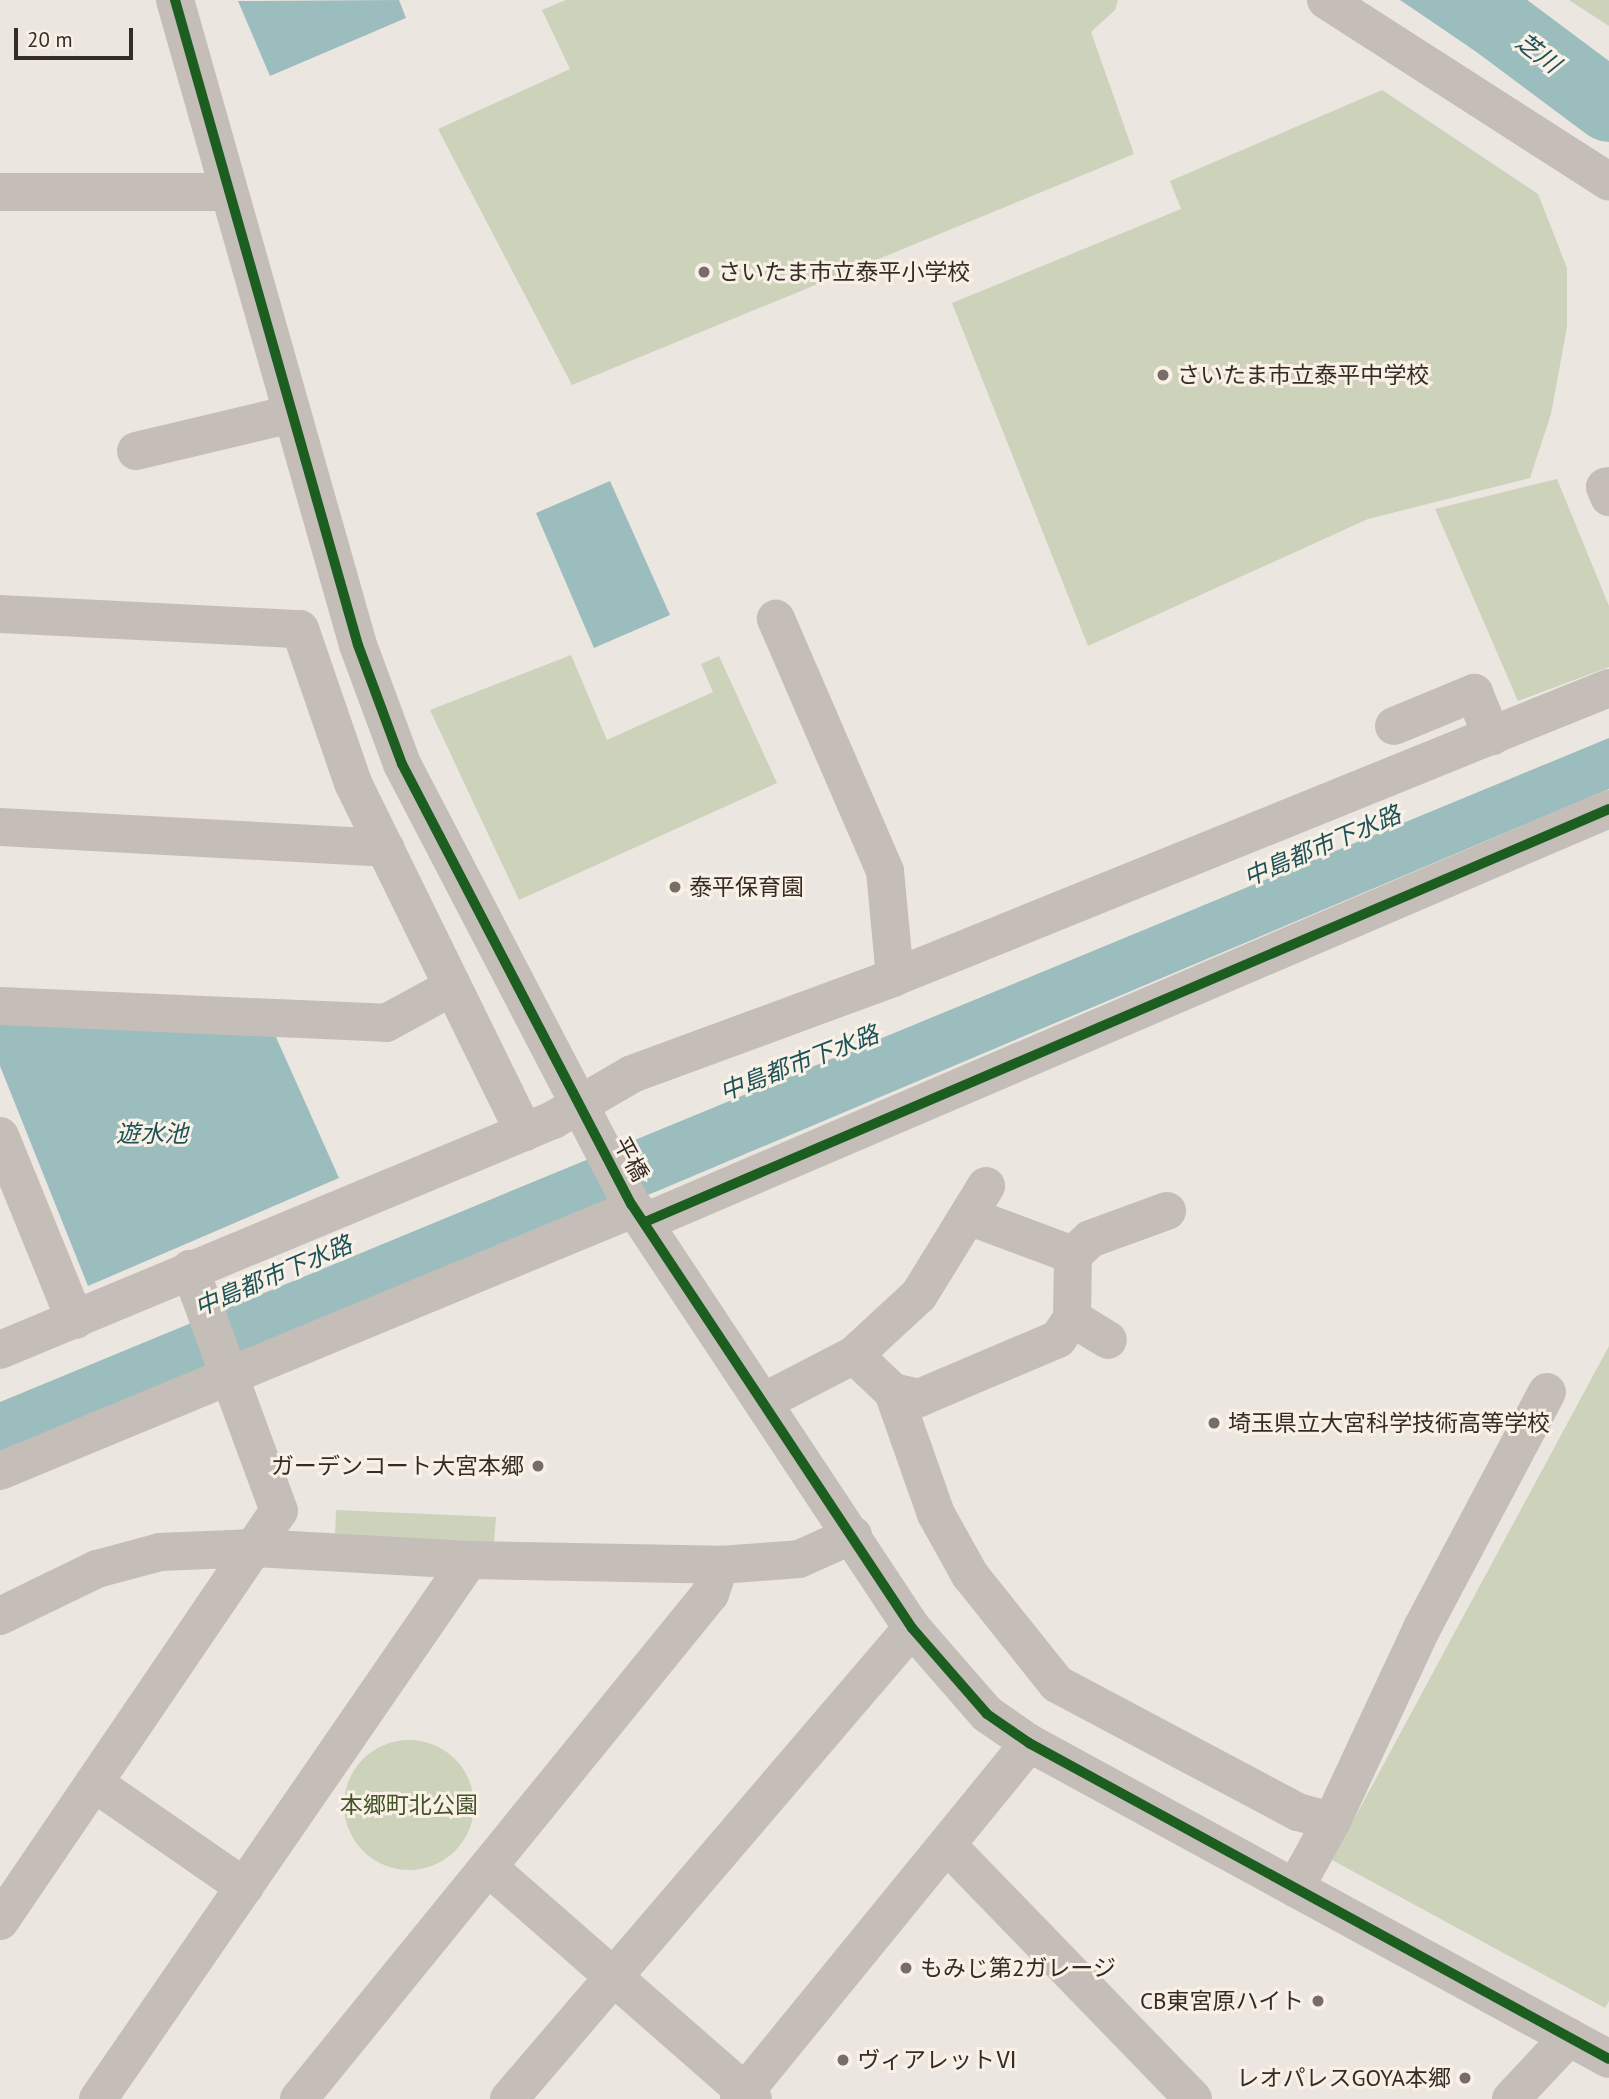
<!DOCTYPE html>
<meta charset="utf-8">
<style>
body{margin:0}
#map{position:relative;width:1609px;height:2099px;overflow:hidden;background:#ece6e0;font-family:"PT Sans","Noto Sans JP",sans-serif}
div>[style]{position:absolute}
.green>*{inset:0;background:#cdd2ba}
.round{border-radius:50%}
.water>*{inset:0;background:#9bbdbe}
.river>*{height:72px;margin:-36px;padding:0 36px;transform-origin:36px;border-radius:36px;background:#9bbdbe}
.minor>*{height:38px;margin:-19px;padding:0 19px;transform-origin:19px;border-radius:19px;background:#c5beb8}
.cycleway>*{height:10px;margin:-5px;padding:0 5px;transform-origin:5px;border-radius:5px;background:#1b5e20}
.dots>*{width:19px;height:19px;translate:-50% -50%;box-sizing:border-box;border:4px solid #faf1e6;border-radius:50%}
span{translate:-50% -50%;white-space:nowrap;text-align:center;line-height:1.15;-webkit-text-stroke:6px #faf1e6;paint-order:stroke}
.poi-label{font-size:23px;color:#362c27}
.left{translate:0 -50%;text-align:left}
.right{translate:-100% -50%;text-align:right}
.street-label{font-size:23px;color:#362c27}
.park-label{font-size:23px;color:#44542a}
.water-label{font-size:24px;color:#1c5258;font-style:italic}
.scale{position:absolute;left:14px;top:28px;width:119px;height:32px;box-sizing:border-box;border:4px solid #362c27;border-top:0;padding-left:9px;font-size:21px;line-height:24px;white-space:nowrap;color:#362c27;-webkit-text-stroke:5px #faf1e6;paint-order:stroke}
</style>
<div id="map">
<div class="green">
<i style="clip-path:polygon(566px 0,1118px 0,1115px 10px,1091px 32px,1134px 154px,572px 385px,438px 129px,570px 69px,542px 10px)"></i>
<i style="clip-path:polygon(1569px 0,1609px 0,1609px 26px)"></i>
<i style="clip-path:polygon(1382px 90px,1538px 194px,1567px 268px,1567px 327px,1551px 414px,1530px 478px,1368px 519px,1088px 646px,952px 303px,1181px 209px,1170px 181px)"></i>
<i style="clip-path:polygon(1557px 479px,1609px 606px,1609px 667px,1518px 701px,1435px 509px)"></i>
<i style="clip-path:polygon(571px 655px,607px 740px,713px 692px,701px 664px,719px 656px,777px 783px,519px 900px,430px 710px)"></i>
<i style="clip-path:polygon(1609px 1346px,1609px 2001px,1605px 2008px,1332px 1860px)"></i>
<i style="clip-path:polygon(336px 1510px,496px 1517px,494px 1543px,335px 1536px)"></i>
<i class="round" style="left:344px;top:1740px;width:130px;height:130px"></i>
</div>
<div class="water">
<i style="clip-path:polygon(399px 0,406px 18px,270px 76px,238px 1px)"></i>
<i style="clip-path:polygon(1400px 0,1457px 0,1609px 96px,1609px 142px)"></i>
<i style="clip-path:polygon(610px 481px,670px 615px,594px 648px,536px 513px)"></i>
<i style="clip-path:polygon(1609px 738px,1609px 789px,660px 1190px,0 1453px,0 1402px)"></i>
<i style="clip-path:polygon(0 1019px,271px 1026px,339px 1178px,88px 1286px,0 1066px)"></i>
</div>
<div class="river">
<i style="left:1467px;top:0;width:177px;rotate:36.7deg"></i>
</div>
<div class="minor">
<i style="left:175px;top:0;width:670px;rotate:74.16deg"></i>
<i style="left:358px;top:645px;width:127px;rotate:69.7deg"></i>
<i style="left:402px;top:764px;width:497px;rotate:62.5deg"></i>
<i style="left:632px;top:1205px;width:507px;rotate:56.5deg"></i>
<i style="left:912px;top:1628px;width:114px;rotate:48.9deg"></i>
<i style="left:987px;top:1714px;width:51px;rotate:34.6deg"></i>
<i style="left:1029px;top:1743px;width:660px;rotate:28.58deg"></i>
<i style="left:1326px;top:0;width:336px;rotate:32.7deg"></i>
<i style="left:0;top:192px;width:226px"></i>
<i style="left:136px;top:451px;width:159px;rotate:-13.4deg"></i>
<i style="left:1609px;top:486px;width:4px;rotate:166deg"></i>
<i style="left:1605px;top:487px;width:11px;rotate:68deg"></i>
<i style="left:0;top:614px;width:300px;rotate:2.9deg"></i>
<i style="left:300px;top:629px;width:163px;rotate:71deg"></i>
<i style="left:353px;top:783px;width:389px;rotate:63.9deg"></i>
<i style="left:1394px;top:726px;width:87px;rotate:-22.4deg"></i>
<i style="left:1474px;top:693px;width:47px;rotate:67.3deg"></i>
<i style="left:0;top:827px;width:386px;rotate:3.1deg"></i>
<i style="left:895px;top:977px;width:770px;rotate:-22.04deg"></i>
<i style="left:0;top:1006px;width:386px;rotate:2.5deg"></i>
<i style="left:386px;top:1023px;width:75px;rotate:-28.6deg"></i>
<i style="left:0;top:1136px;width:199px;rotate:67.8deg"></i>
<i style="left:968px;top:1216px;width:112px;rotate:20.4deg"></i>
<i style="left:645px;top:1222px;width:1049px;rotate:-23.19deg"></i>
<i style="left:1072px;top:1318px;width:42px;rotate:31.4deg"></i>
<i style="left:0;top:1350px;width:599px;rotate:-22.58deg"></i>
<i style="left:553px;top:1120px;width:91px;rotate:-30.2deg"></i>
<i style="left:632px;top:1074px;width:280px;rotate:-20.2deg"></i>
<i style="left:895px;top:977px;width:106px;rotate:-95.4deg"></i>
<i style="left:885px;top:871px;width:275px;rotate:-113.4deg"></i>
<i style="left:854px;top:1355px;width:54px;rotate:43.5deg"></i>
<i style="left:893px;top:1392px;width:27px;rotate:13deg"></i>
<i style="left:919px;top:1398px;width:151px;rotate:-23deg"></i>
<i style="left:1058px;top:1339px;width:25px;rotate:-56deg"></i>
<i style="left:1072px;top:1318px;width:63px;rotate:-89.1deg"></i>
<i style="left:1073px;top:1255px;width:23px;rotate:-43deg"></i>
<i style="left:1090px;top:1239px;width:82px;rotate:-20deg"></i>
<i style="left:893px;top:1392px;width:129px;rotate:70.6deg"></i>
<i style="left:936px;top:1514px;width:70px;rotate:60.9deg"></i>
<i style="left:970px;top:1575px;width:139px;rotate:51.4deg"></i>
<i style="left:1057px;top:1684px;width:273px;rotate:28deg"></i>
<i style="left:1298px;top:1812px;width:35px;rotate:15deg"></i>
<i style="left:765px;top:1401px;width:100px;rotate:-27.3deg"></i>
<i style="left:854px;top:1355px;width:88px;rotate:-42.7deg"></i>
<i style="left:919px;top:1295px;width:128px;rotate:-58.4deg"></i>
<i style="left:0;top:1471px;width:687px;rotate:-22.5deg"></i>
<i style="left:0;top:1616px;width:108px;rotate:-25.9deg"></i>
<i style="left:97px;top:1569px;width:65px;rotate:-15.1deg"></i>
<i style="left:160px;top:1552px;width:95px;rotate:-2.4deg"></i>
<i style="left:255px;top:1548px;width:214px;rotate:3.2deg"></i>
<i style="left:469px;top:1560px;width:251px;rotate:1.1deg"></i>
<i style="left:720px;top:1565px;width:79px;rotate:-4.3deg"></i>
<i style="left:799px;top:1559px;width:59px;rotate:-24deg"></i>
<i style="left:94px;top:1783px;width:183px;rotate:34.7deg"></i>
<i style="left:948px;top:1846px;width:352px;rotate:45.9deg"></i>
<i style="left:488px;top:1867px;width:352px;rotate:41.2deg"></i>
<i style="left:1295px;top:1888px;width:77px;rotate:-61.1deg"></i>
<i style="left:1332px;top:1821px;width:213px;rotate:-65deg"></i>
<i style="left:1422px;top:1628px;width:267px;rotate:-62.1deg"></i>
<i style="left:0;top:1921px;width:496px;rotate:-55.8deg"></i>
<i style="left:279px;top:1511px;width:258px;rotate:-110.2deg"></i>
<i style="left:98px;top:2099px;width:654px;rotate:-55.46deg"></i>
<i style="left:299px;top:2099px;width:651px;rotate:-50.86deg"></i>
<i style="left:710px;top:1594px;width:31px;rotate:-71deg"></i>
<i style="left:509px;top:2099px;width:620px;rotate:-49.45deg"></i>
<i style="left:739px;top:2099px;width:459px;rotate:-50.8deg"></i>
<i style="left:1511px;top:2099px;width:85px;rotate:-46.9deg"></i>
</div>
<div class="cycleway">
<i style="left:175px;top:0;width:670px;rotate:74.16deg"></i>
<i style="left:358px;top:645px;width:127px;rotate:69.7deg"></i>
<i style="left:402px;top:764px;width:497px;rotate:62.5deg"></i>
<i style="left:632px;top:1205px;width:507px;rotate:56.5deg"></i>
<i style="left:912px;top:1628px;width:114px;rotate:48.9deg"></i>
<i style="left:987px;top:1714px;width:51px;rotate:34.6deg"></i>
<i style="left:1029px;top:1743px;width:660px;rotate:28.58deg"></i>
<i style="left:645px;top:1222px;width:1049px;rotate:-23.19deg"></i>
</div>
<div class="dots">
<i style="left:704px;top:272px;background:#766d68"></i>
<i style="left:1163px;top:375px;background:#766d68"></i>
<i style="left:675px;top:887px;background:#766d68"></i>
<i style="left:1214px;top:1423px;background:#766d68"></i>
<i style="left:538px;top:1466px;background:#766d68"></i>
<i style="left:906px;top:1968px;background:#766d68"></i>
<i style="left:1318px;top:2001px;background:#766d68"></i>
<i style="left:843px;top:2060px;background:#766d68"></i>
<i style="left:1465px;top:2078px;background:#766d68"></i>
</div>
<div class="poi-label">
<span class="left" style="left:718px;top:272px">さいたま市立泰平小学校</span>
<span class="left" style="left:1177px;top:375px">さいたま市立泰平中学校</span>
<span class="left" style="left:689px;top:887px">泰平保育園</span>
<span class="left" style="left:1228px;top:1423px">埼玉県立大宮科学技術高等学校</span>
<span class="right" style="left:524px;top:1466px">ガーデンコート大宮本郷</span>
<span class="left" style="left:920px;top:1968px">もみじ第2ガレージ</span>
<span class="right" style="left:1304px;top:2001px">CB東宮原ハイト</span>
<span class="left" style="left:857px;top:2060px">ヴィアレットⅥ</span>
<span class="right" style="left:1451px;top:2078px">レオパレスGOYA本郷</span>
</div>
<div class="street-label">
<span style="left:631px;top:1159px;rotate:62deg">平橋</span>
</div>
<div class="park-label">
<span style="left:409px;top:1805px">本郷町北公園</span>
</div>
<div class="water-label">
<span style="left:1538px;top:53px;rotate:37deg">芝川</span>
<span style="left:1322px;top:846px;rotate:-23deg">中島都市下水路</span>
<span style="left:799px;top:1063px;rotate:-21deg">中島都市下水路</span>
<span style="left:152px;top:1134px">遊水池</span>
<span style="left:273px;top:1276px;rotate:-23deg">中島都市下水路</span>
</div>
<div class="scale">20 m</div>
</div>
